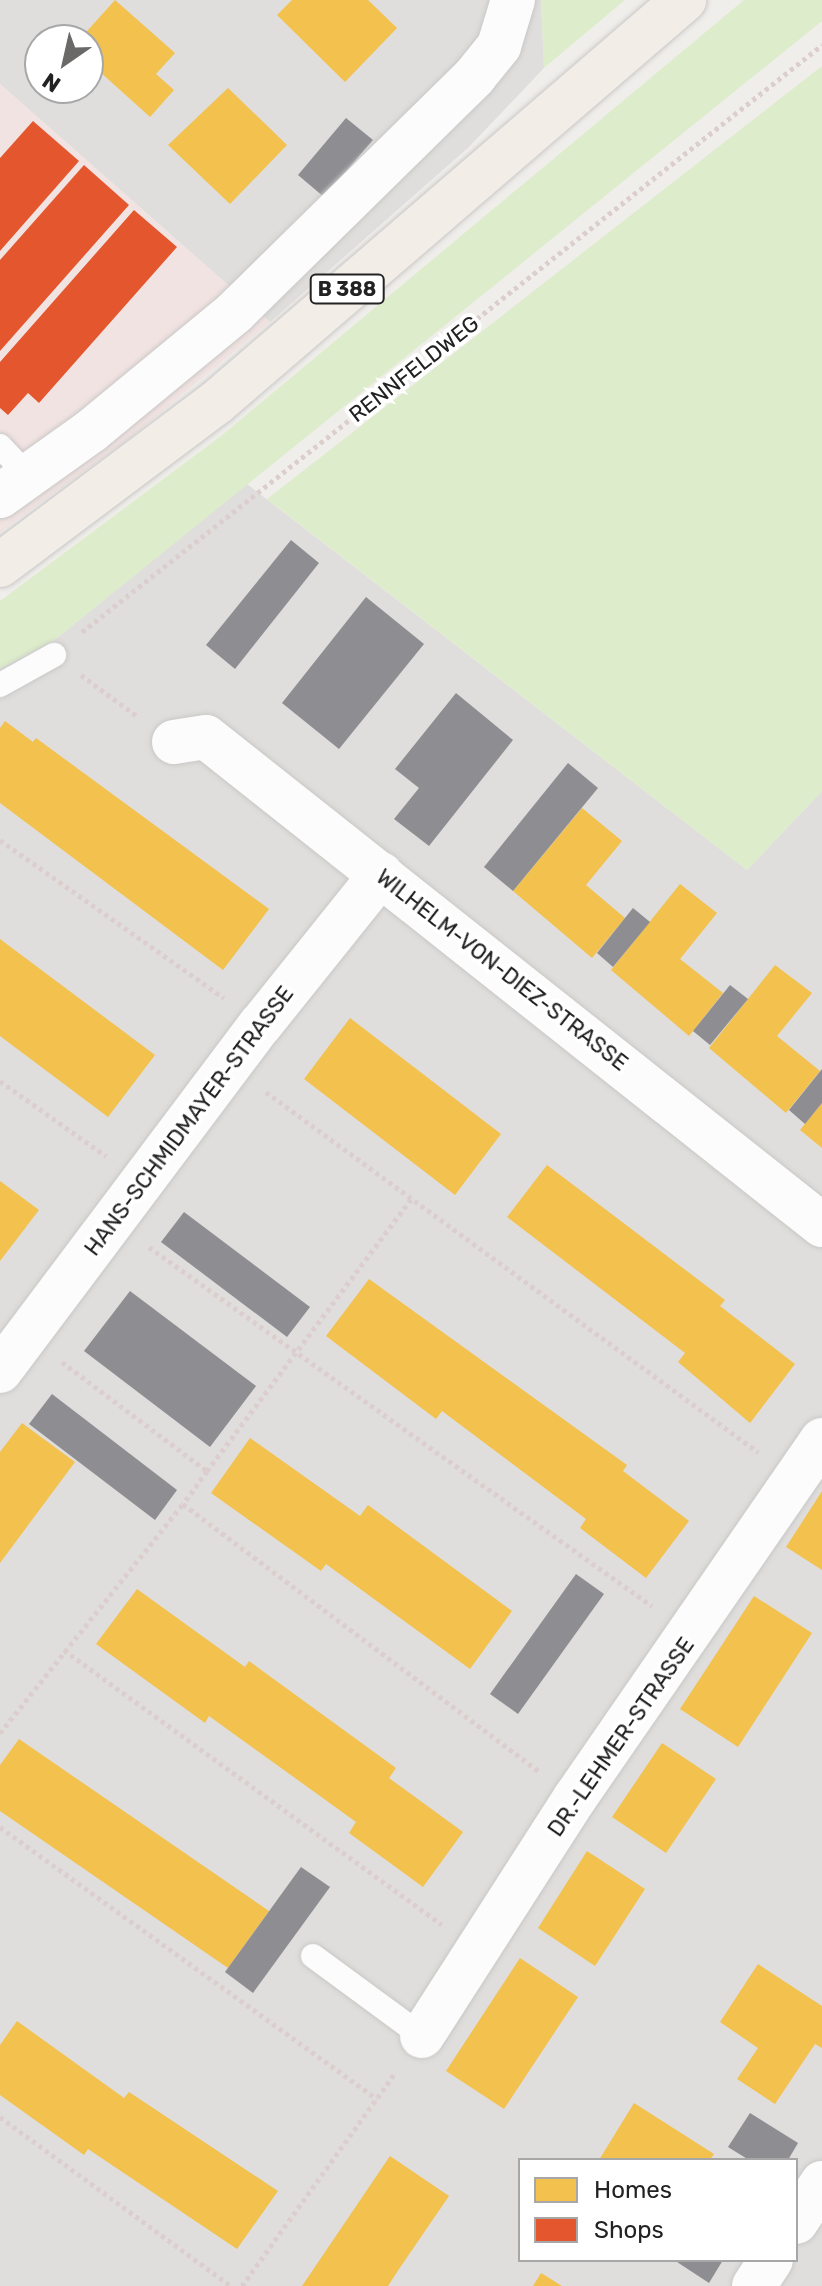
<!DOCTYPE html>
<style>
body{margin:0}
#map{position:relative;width:822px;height:2286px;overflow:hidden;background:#f0eeeb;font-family:Rubik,sans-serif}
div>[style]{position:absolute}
.residential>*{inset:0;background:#dfdedc}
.commercial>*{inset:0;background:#f1e3e1}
.grass>*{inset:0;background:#ddeccb}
.homes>*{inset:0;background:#f2c14e}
.shops>*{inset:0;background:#e4572e}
.industry>*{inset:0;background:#8d8d92}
.path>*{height:5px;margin-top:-2.5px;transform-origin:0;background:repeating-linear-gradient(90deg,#dccecd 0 4px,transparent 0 8px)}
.roads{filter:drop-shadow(0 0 2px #c9c8c7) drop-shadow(0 0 2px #c9c8c7)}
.service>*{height:24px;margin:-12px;padding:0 12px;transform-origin:12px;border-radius:12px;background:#fdfcfc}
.minor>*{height:44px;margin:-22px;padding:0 22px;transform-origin:22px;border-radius:22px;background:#fdfcfc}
.primary>*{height:44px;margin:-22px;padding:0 22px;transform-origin:22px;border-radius:22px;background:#f3ede7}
span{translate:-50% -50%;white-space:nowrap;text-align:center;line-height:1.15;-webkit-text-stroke:8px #fff;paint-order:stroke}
.shield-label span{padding:2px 6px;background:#fff;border:2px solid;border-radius:6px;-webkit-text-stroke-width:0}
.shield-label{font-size:20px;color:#222;font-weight:700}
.street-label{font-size:22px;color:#222}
.legend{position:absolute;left:518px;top:2158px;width:280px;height:104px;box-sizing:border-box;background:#fff;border:2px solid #a7a7a7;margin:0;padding:10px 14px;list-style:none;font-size:24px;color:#222}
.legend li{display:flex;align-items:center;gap:16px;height:40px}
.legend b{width:40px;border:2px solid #a7a7a7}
.north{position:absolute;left:24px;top:24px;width:80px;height:80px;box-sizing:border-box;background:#fff;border:2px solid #a7a7a7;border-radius:50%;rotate:214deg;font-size:22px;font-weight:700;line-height:32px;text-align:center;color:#222}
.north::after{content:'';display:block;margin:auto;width:28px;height:36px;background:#6a6968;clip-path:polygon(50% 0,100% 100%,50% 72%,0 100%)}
</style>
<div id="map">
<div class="residential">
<i style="clip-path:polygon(evenodd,0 0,541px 0,544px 68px,469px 147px,270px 322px,0 84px,0 0,40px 40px,88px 40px,88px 88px,40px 88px,40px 40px)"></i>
<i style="clip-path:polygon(evenodd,247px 484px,747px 870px,822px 791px,822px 2286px,0 2286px,0 669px,52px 642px,247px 484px,520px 2160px,796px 2160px,796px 2260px,520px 2260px,520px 2160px)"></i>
</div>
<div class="commercial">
<i style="clip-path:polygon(0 84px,270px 322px,127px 440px,0 532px)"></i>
</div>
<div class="grass">
<i style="clip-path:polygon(541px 0,625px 0,544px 68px)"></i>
<i style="clip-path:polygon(744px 0,822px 0,822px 21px,52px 642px,0 669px,0 601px,221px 436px)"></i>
<i style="clip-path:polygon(822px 66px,822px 791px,747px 870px,267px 499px)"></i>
</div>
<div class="homes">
<i style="clip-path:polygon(115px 0,175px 53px,156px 74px,174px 90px,150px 117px,99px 71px,92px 80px,88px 76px,88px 40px,79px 40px)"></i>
<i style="clip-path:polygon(292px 0,368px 0,397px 28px,345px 82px,277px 15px)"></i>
<i style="clip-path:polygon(228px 88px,287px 145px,230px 204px,168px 145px)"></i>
<i style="clip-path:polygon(5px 721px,33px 742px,36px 738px,269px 909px,223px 970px,0 803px,0 728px)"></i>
<i style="clip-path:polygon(582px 808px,622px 841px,586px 885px,625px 918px,592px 958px,513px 891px)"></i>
<i style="clip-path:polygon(680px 884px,717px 913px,680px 959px,723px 993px,689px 1036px,611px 970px)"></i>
<i style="clip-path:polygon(0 939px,155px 1055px,108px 1117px,0 1036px)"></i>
<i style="clip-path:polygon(775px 965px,812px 993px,777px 1036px,820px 1071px,786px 1113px,709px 1048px)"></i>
<i style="clip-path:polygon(350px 1018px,501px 1134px,455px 1195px,304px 1079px)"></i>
<i style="clip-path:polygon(822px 1103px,822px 1148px,800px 1130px)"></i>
<i style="clip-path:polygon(547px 1165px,725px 1300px,720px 1306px,795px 1364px,750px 1423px,678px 1362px,685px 1353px,507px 1217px)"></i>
<i style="clip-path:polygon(0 1181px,39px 1210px,0 1261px)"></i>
<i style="clip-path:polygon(369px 1279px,627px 1465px,623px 1471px,689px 1521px,646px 1578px,580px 1528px,586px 1519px,442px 1411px,436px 1419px,326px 1336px)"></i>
<i style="clip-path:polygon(22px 1423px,75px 1462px,0 1563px,0 1452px)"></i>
<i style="clip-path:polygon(250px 1438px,360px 1516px,368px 1505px,512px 1611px,470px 1669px,326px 1564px,321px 1571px,211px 1493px)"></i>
<i style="clip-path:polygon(822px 1491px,822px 1570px,786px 1547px)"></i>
<i style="clip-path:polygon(137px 1589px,245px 1667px,249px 1661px,396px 1768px,389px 1778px,463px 1832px,423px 1887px,349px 1833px,356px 1822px,209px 1716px,205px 1723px,96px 1644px)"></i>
<i style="clip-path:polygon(754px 1596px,812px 1633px,738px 1747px,680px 1709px)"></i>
<i style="clip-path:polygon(19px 1739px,269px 1911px,228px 1968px,0 1811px,0 1765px)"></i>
<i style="clip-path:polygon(662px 1743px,716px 1779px,666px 1853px,612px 1817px)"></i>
<i style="clip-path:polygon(587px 1851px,645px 1889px,595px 1966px,538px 1928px)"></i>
<i style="clip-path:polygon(520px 1958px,578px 1997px,504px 2109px,446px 2071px)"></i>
<i style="clip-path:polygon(758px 1964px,822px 2006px,822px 2048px,815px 2044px,775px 2104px,737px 2079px,758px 2048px,720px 2022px)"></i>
<i style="clip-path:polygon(17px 2021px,124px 2098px,129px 2092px,278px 2191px,237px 2249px,88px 2149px,84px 2155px,0 2095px,0 2045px)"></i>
<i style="clip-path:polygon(634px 2103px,714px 2154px,710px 2160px,599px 2160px)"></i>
<i style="clip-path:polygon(390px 2156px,449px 2196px,399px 2269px,388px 2286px,302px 2286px)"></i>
<i style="clip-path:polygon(541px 2273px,562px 2286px,533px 2286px)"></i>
</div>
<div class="shops">
<i style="clip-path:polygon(33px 121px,79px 161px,0 251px,0 158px)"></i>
<i style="clip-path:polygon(84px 165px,129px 205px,0 351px,0 260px)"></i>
<i style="clip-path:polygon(134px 210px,177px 247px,39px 403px,28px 393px,8px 415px,0 408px,0 362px)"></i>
</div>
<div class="industry">
<i style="clip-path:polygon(346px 118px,373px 140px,324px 197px,298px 175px)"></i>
<i style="clip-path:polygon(291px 540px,319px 563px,235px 669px,206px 645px)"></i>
<i style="clip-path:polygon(366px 597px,424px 644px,339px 749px,282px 703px)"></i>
<i style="clip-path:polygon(456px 693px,513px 740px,429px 846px,394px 819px,419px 788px,395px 769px)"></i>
<i style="clip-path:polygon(568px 763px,598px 788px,513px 891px,484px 867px)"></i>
<i style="clip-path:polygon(633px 908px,650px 922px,613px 967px,597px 953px)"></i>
<i style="clip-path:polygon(730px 985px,748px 999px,710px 1045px,693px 1031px)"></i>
<i style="clip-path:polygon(822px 1069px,822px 1103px,805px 1124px,789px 1110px)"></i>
<i style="clip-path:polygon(184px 1212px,310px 1307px,287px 1337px,161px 1242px)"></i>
<i style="clip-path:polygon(130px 1291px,256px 1386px,210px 1447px,84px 1351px)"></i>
<i style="clip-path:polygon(52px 1394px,177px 1490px,155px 1520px,29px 1424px)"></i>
<i style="clip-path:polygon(576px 1574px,604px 1594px,518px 1714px,490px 1694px)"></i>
<i style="clip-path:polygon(301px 1867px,330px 1887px,253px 1993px,225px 1972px)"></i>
<i style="clip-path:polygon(750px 2113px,798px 2143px,788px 2160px,749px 2160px,728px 2147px)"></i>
<i style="clip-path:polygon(674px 2260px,723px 2260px,709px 2283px)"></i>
</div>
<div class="path">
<i style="left:82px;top:632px;width:945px;rotate:-38.42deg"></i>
<i style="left:81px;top:675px;width:69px;rotate:36.2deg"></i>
<i style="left:0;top:840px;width:274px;rotate:35.2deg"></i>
<i style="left:0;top:1081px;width:130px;rotate:35.3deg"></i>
<i style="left:266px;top:1092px;width:610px;rotate:36.19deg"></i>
<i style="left:149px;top:1247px;width:618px;rotate:35.52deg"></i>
<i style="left:62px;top:1362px;width:181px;rotate:36.9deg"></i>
<i style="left:207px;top:1471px;width:41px;rotate:126deg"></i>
<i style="left:183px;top:1504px;width:445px;rotate:36.9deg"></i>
<i style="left:207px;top:1471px;width:340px;rotate:-53.1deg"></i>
<i style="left:64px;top:1650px;width:467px;rotate:36deg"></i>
<i style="left:0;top:1733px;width:293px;rotate:-51.4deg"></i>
<i style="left:0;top:1827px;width:465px;rotate:35.8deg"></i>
<i style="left:0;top:2117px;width:286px;rotate:36.2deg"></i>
<i style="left:242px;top:2286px;width:264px;rotate:-54.3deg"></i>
</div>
<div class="roads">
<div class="service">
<i style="left:0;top:446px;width:41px;rotate:47deg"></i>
<i style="left:0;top:685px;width:62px;rotate:-29.1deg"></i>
<i style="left:313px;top:1956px;width:135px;rotate:36.3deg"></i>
</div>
<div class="minor">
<i style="left:0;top:496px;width:112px;rotate:-35.5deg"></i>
<i style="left:91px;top:431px;width:185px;rotate:-39.5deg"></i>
<i style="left:234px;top:313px;width:337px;rotate:-44.5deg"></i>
<i style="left:474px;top:77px;width:40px;rotate:-51deg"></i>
<i style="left:499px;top:46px;width:48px;rotate:-73.1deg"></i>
<i style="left:174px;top:742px;width:32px;rotate:-9deg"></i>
<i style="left:206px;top:737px;width:786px;rotate:38.39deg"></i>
<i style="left:0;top:1371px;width:434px;rotate:-53.1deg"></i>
<i style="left:261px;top:1024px;width:192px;rotate:-51.3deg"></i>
<i style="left:422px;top:2036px;width:283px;rotate:-57.3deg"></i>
<i style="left:575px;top:1798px;width:435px;rotate:-55.4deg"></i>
<i style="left:796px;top:2222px;width:47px;rotate:-56.3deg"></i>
<i style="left:754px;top:2286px;width:31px;rotate:-57deg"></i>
</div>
<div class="primary">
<i style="left:0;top:565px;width:270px;rotate:-36.9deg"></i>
<i style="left:216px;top:403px;width:618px;rotate:-40.73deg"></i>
</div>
</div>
<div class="shield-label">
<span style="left:347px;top:289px">B 388</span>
</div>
<div class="street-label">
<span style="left:414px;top:369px;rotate:-38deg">RENNFELDWEG</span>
<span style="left:502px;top:970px;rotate:38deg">WILHELM-VON-DIEZ-STRASSE</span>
<span style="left:189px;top:1121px;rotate:-53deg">HANS-SCHMIDMAYER-STRASSE</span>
<span style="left:621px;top:1737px;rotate:-55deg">DR.-LEHMER-STRASSE</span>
</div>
<ul class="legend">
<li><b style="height:22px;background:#f2c14e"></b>Homes</li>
<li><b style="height:22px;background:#e4572e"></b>Shops</li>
</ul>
<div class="north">N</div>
</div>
